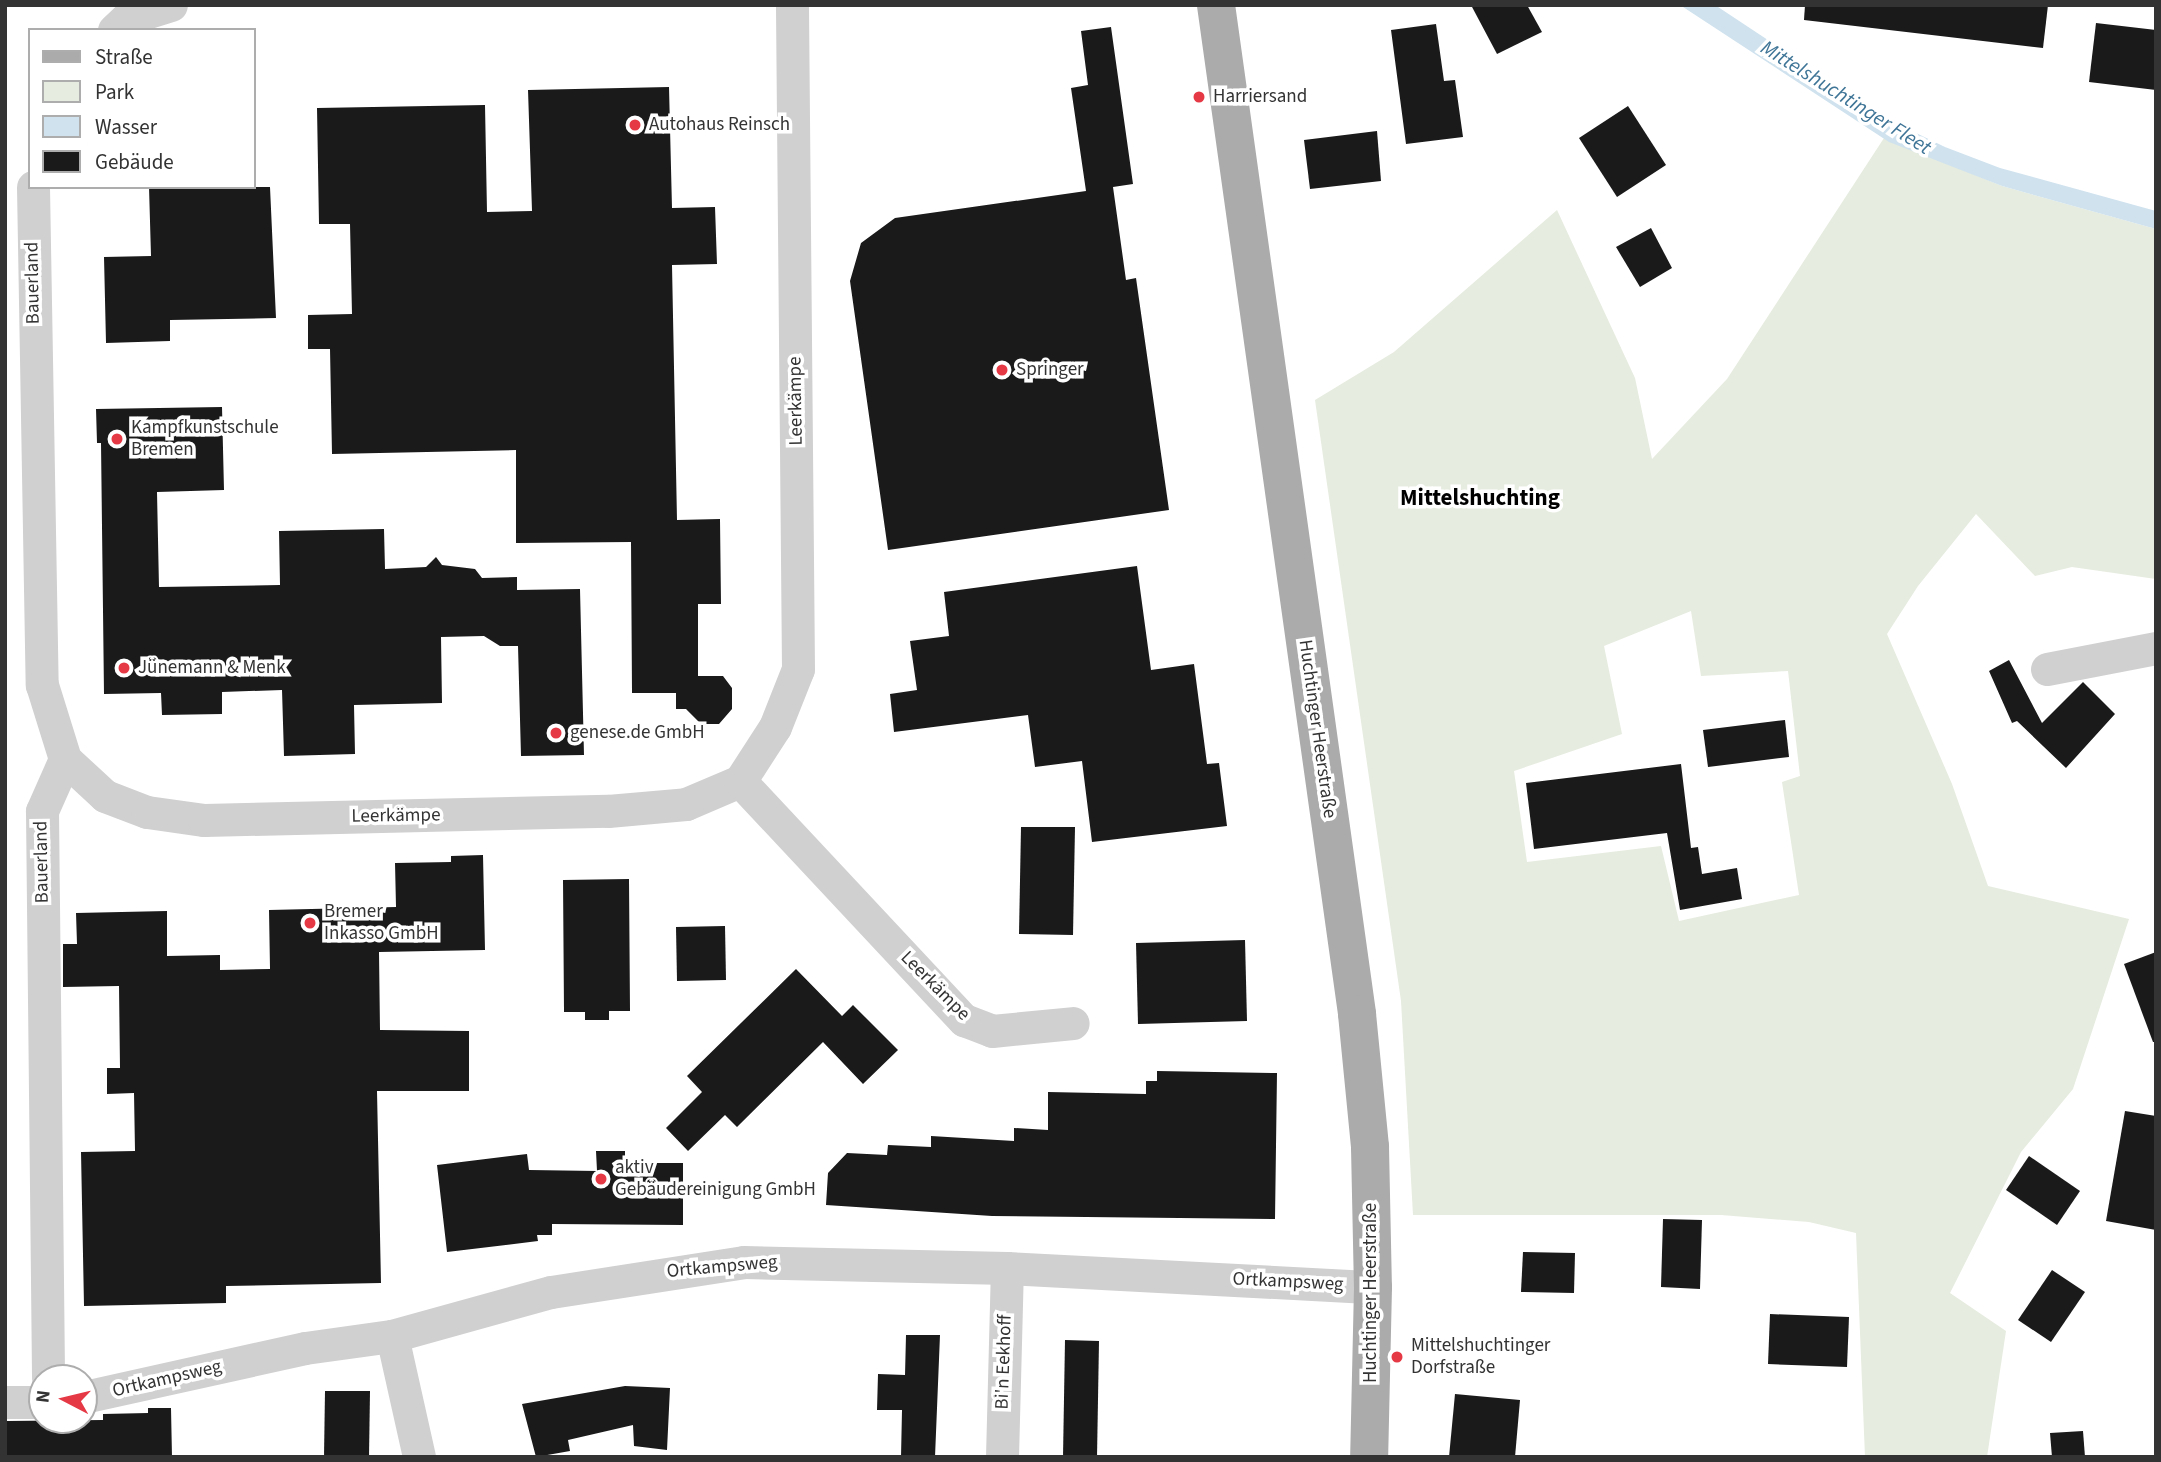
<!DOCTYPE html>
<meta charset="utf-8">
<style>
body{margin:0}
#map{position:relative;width:2161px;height:1462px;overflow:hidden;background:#fff;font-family:"Source Sans 3",sans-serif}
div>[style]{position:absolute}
.green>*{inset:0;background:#e6ecdf}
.water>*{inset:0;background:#cfe2ee}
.building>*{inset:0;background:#1a1a1a}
.minor>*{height:33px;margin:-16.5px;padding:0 16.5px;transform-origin:16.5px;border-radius:16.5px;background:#d0d0d0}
.major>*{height:38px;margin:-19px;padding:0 19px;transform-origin:19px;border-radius:19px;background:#ababab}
.dots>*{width:19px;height:19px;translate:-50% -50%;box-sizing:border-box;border:4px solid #fff;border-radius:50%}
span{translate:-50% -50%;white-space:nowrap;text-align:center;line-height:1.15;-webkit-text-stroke:7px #fff;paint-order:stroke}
.poi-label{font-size:19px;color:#333}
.left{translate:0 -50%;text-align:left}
.street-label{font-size:19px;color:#333}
.water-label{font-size:21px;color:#3f7597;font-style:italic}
.quarter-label{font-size:23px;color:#000;font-weight:700}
.frame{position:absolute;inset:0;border:7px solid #333;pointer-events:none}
.legend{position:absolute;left:28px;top:28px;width:228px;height:161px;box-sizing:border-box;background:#fff;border:2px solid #adadad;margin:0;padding:9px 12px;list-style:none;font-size:21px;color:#333}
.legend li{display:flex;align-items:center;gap:14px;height:35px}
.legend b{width:35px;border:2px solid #adadad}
.north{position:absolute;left:28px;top:1364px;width:70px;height:70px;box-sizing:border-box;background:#fff;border:2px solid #adadad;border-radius:50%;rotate:277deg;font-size:19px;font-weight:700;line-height:28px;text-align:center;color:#333}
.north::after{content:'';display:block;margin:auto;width:24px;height:32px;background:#e63946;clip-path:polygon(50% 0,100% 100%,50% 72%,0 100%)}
</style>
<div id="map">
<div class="green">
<i style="clip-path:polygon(evenodd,1884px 138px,2002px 186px,2156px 229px,2156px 579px,2072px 567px,2035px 576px,1976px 514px,1918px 586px,1887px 634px,1952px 784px,1988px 886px,2129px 919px,2073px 1089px,2021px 1152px,1950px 1293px,2006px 1331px,1987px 1457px,1865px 1457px,1856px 1233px,1809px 1222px,1721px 1215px,1413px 1215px,1401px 1001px,1315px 400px,1394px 352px,1557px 210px,1635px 378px,1652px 459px,1727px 379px,1884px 138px,1691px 611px,1701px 676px,1788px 671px,1800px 776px,1782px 782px,1799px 895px,1679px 921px,1661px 846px,1527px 862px,1514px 771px,1622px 734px,1604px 646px,1691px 611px)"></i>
</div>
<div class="water">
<i style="clip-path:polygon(1680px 5px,1715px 5px,1887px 119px,1945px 147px,2000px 168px,2156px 211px,2156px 229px,2002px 186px,1889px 142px)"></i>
</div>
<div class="building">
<i style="clip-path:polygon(1471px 5px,1527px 5px,1542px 32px,1497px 54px)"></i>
<i style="clip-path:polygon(1805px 5px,2048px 5px,2043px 48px,1804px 20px)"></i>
<i style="clip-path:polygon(2096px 23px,2156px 30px,2156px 90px,2089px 82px)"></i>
<i style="clip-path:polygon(1436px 24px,1444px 81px,1455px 80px,1463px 137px,1406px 144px,1391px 30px)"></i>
<i style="clip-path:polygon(1111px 27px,1133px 184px,1113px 187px,1126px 280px,1136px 278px,1169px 510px,888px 550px,850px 281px,861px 243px,895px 218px,1086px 191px,1071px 88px,1088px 85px,1081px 31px)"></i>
<i style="clip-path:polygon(669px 87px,672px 208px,715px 207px,717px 264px,672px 265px,677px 520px,720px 519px,721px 604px,698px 604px,698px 676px,723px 676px,732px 688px,732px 709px,719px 724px,701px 724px,686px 709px,676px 709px,676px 693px,632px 693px,631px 542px,516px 543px,516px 450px,332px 454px,330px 349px,308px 349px,308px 315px,352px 314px,350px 224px,319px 224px,317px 108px,485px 105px,487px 212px,532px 211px,528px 90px)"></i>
<i style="clip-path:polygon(1628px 106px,1666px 165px,1617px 197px,1579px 138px)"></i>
<i style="clip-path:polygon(1377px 131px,1381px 181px,1310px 189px,1304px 140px)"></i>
<i style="clip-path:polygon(149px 187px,270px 187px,276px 318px,170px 320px,170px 341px,106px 343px,104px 257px,151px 256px)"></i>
<i style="clip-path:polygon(1651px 228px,1672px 268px,1640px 287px,1616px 247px)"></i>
<i style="clip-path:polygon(222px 407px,224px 490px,157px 492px,159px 587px,280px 585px,279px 531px,384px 529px,385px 569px,426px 567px,436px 557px,442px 565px,475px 569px,482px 578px,517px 577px,517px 590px,580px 589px,584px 755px,521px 756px,518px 646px,500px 646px,484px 636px,441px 637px,442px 703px,354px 705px,355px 754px,284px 756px,282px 690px,222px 692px,222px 714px,162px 715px,161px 693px,104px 694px,101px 443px,97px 443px,96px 409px)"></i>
<i style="clip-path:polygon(1137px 566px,1151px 670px,1194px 664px,1207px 764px,1219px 763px,1227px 826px,1092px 842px,1082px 761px,1035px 767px,1028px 715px,894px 732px,890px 694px,917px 690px,910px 641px,949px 636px,944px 592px)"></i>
<i style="clip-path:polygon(2009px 660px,2042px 723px,2083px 682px,2115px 714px,2066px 768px,2017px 721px,2012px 723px,1989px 671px)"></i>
<i style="clip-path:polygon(1785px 720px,1789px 757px,1708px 767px,1703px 730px)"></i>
<i style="clip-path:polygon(1681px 764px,1691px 848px,1698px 847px,1702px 874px,1737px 868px,1742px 899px,1680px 910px,1667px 833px,1534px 849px,1526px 783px)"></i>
<i style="clip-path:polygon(1021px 827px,1075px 827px,1073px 935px,1019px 934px)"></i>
<i style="clip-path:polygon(483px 855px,485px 950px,379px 952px,380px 1030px,469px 1031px,469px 1091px,377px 1091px,381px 1283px,226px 1286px,226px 1303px,84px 1306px,81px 1152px,135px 1151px,134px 1093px,107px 1094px,107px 1068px,120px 1068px,119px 986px,63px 987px,63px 944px,77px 944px,76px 913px,167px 911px,167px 956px,220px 955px,220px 970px,270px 969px,269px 910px,396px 907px,395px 863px,451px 862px,451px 856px)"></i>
<i style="clip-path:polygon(629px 879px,630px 1011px,609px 1011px,609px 1020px,585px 1020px,585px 1012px,564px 1012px,563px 880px)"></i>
<i style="clip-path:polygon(725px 926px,726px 980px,677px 981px,676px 927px)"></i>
<i style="clip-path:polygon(1245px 940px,1247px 1021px,1138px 1024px,1136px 943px)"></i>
<i style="clip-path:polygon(2156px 952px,2156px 1042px,2153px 1042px,2124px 964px)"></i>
<i style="clip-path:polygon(796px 969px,842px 1016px,853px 1005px,898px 1050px,863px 1084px,823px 1042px,737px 1127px,725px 1115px,688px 1151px,666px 1128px,702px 1092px,687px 1076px)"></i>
<i style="clip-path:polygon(1157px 1071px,1277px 1073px,1275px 1219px,992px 1216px,826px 1205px,828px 1173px,847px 1153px,887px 1155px,888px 1145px,931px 1147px,931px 1136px,1014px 1141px,1014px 1128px,1048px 1130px,1048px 1092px,1146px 1094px,1146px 1081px,1157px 1081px)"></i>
<i style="clip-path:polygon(2125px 1111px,2156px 1116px,2156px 1230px,2106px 1221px)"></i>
<i style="clip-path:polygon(596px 1151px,625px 1151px,625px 1163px,683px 1163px,683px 1225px,552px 1224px,552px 1235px,537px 1235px,538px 1241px,447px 1252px,437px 1165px,527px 1154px,529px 1170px,597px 1171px)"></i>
<i style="clip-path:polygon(2029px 1156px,2080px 1191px,2057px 1225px,2006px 1190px)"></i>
<i style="clip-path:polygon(1663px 1219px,1702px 1220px,1700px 1289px,1661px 1287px)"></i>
<i style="clip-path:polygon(1523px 1252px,1575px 1253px,1574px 1293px,1521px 1292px)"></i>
<i style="clip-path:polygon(2052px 1270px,2085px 1292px,2051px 1342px,2018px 1320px)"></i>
<i style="clip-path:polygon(1770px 1314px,1849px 1317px,1847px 1367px,1768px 1364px)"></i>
<i style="clip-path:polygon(906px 1335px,940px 1335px,935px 1457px,901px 1457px,902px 1410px,877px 1410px,878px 1374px,905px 1375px)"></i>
<i style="clip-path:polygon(1065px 1340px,1099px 1341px,1097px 1457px,1063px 1457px)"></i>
<i style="clip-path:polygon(625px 1386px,670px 1388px,667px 1450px,634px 1446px,633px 1425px,568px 1440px,570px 1451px,536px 1457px,522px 1404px)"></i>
<i style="clip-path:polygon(325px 1391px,370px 1391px,369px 1457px,324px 1457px)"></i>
<i style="clip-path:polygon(1455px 1394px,1520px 1400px,1515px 1457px,1449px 1457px)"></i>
<i style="clip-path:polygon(148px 1408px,171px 1408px,172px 1457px,7px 1457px,7px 1421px,103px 1420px,103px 1414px,148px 1413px)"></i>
<i style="clip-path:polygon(2083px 1431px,2085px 1457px,2052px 1457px,2050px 1433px)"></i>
</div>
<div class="minor">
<i style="left:114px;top:30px;width:16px;rotate:-43deg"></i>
<i style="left:126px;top:19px;width:47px;rotate:-17.3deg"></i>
<i style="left:33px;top:187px;width:498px;rotate:89deg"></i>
<i style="left:42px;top:685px;width:77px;rotate:72.7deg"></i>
<i style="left:65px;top:759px;width:57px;rotate:113.9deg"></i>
<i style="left:42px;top:811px;width:567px;rotate:89.39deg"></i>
<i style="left:2047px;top:669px;width:111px;rotate:-10.9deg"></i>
<i style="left:65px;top:759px;width:54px;rotate:42.8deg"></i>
<i style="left:105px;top:796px;width:45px;rotate:20.9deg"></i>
<i style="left:147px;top:812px;width:58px;rotate:8deg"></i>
<i style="left:204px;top:820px;width:404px;rotate:-1.3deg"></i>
<i style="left:608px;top:811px;width:78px;rotate:-5.1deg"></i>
<i style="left:686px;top:804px;width:59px;rotate:-23.1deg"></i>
<i style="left:740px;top:781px;width:64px;rotate:-57.1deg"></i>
<i style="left:775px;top:727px;width:62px;rotate:-68.4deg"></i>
<i style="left:798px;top:669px;width:664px;rotate:-90.52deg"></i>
<i style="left:740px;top:781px;width:328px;rotate:46.9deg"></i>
<i style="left:964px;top:1020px;width:30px;rotate:21deg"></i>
<i style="left:992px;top:1031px;width:81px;rotate:-5.6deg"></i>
<i style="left:392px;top:1336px;width:124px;rotate:77.4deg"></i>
<i style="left:84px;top:1397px;width:226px;rotate:-12.5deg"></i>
<i style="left:305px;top:1348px;width:88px;rotate:-7.9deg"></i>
<i style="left:392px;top:1336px;width:165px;rotate:-15.5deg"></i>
<i style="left:551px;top:1292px;width:195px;rotate:-8.8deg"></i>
<i style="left:744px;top:1262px;width:263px;rotate:1.3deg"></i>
<i style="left:1007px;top:1268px;width:366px;rotate:3deg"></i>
<i style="left:5px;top:1402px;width:37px"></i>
<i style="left:1002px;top:1457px;width:189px;rotate:-88.5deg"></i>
</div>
<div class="major">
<i style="left:1216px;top:5px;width:1019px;rotate:82.04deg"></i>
<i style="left:1357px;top:1014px;width:134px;rotate:84.4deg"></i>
<i style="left:1370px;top:1147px;width:140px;rotate:88.8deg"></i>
<i style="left:1373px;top:1287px;width:170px;rotate:91.3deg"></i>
</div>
<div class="dots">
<i style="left:1199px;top:97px;background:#e63946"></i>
<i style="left:635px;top:125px;background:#e63946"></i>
<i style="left:1002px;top:370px;background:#e63946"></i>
<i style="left:117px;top:439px;background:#e63946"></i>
<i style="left:124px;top:668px;background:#e63946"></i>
<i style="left:556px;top:733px;background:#e63946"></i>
<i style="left:310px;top:923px;background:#e63946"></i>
<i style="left:601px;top:1179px;background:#e63946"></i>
<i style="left:1397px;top:1357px;background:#e63946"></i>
</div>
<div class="poi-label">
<span class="left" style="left:1213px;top:97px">Harriersand</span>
<span class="left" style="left:649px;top:125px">Autohaus Reinsch</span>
<span class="left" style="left:1016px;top:370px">Springer</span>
<span class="left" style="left:131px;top:439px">Kampfkunstschule<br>Bremen</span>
<span class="left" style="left:138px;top:668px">Jünemann &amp; Menk</span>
<span class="left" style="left:570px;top:733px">genese.de GmbH</span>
<span class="left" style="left:324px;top:923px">Bremer<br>Inkasso GmbH</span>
<span class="left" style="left:615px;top:1179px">aktiv<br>Gebäudereinigung GmbH</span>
<span class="left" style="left:1411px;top:1357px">Mittelshuchtinger<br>Dorfstraße</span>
</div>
<div class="street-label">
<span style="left:33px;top:283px;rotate:-91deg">Bauerland</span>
<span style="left:796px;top:401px;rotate:-91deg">Leerkämpe</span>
<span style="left:1317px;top:729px;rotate:82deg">Huchtinger Heerstraße</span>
<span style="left:396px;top:816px;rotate:-1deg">Leerkämpe</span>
<span style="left:42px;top:862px;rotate:-91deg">Bauerland</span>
<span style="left:935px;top:986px;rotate:45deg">Leerkämpe</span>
<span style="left:722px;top:1267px;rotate:-5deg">Ortkampsweg</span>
<span style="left:1288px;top:1282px;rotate:3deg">Ortkampsweg</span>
<span style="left:1371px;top:1293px;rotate:-90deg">Huchtinger Heerstraße</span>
<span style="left:1004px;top:1362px;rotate:-88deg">Bi'n Eekhoff</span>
<span style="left:167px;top:1379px;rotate:-13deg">Ortkampsweg</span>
</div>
<div class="water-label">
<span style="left:1846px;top:97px;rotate:32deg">Mittelshuchtinger Fleet</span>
</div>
<div class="quarter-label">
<span style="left:1480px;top:498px">Mittelshuchting</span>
</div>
<div class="frame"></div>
<ul class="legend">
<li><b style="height:9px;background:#ababab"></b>Straße</li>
<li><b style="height:19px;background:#e6ecdf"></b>Park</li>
<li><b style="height:19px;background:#cfe2ee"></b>Wasser</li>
<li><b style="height:19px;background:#1a1a1a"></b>Gebäude</li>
</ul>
<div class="north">N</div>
</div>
